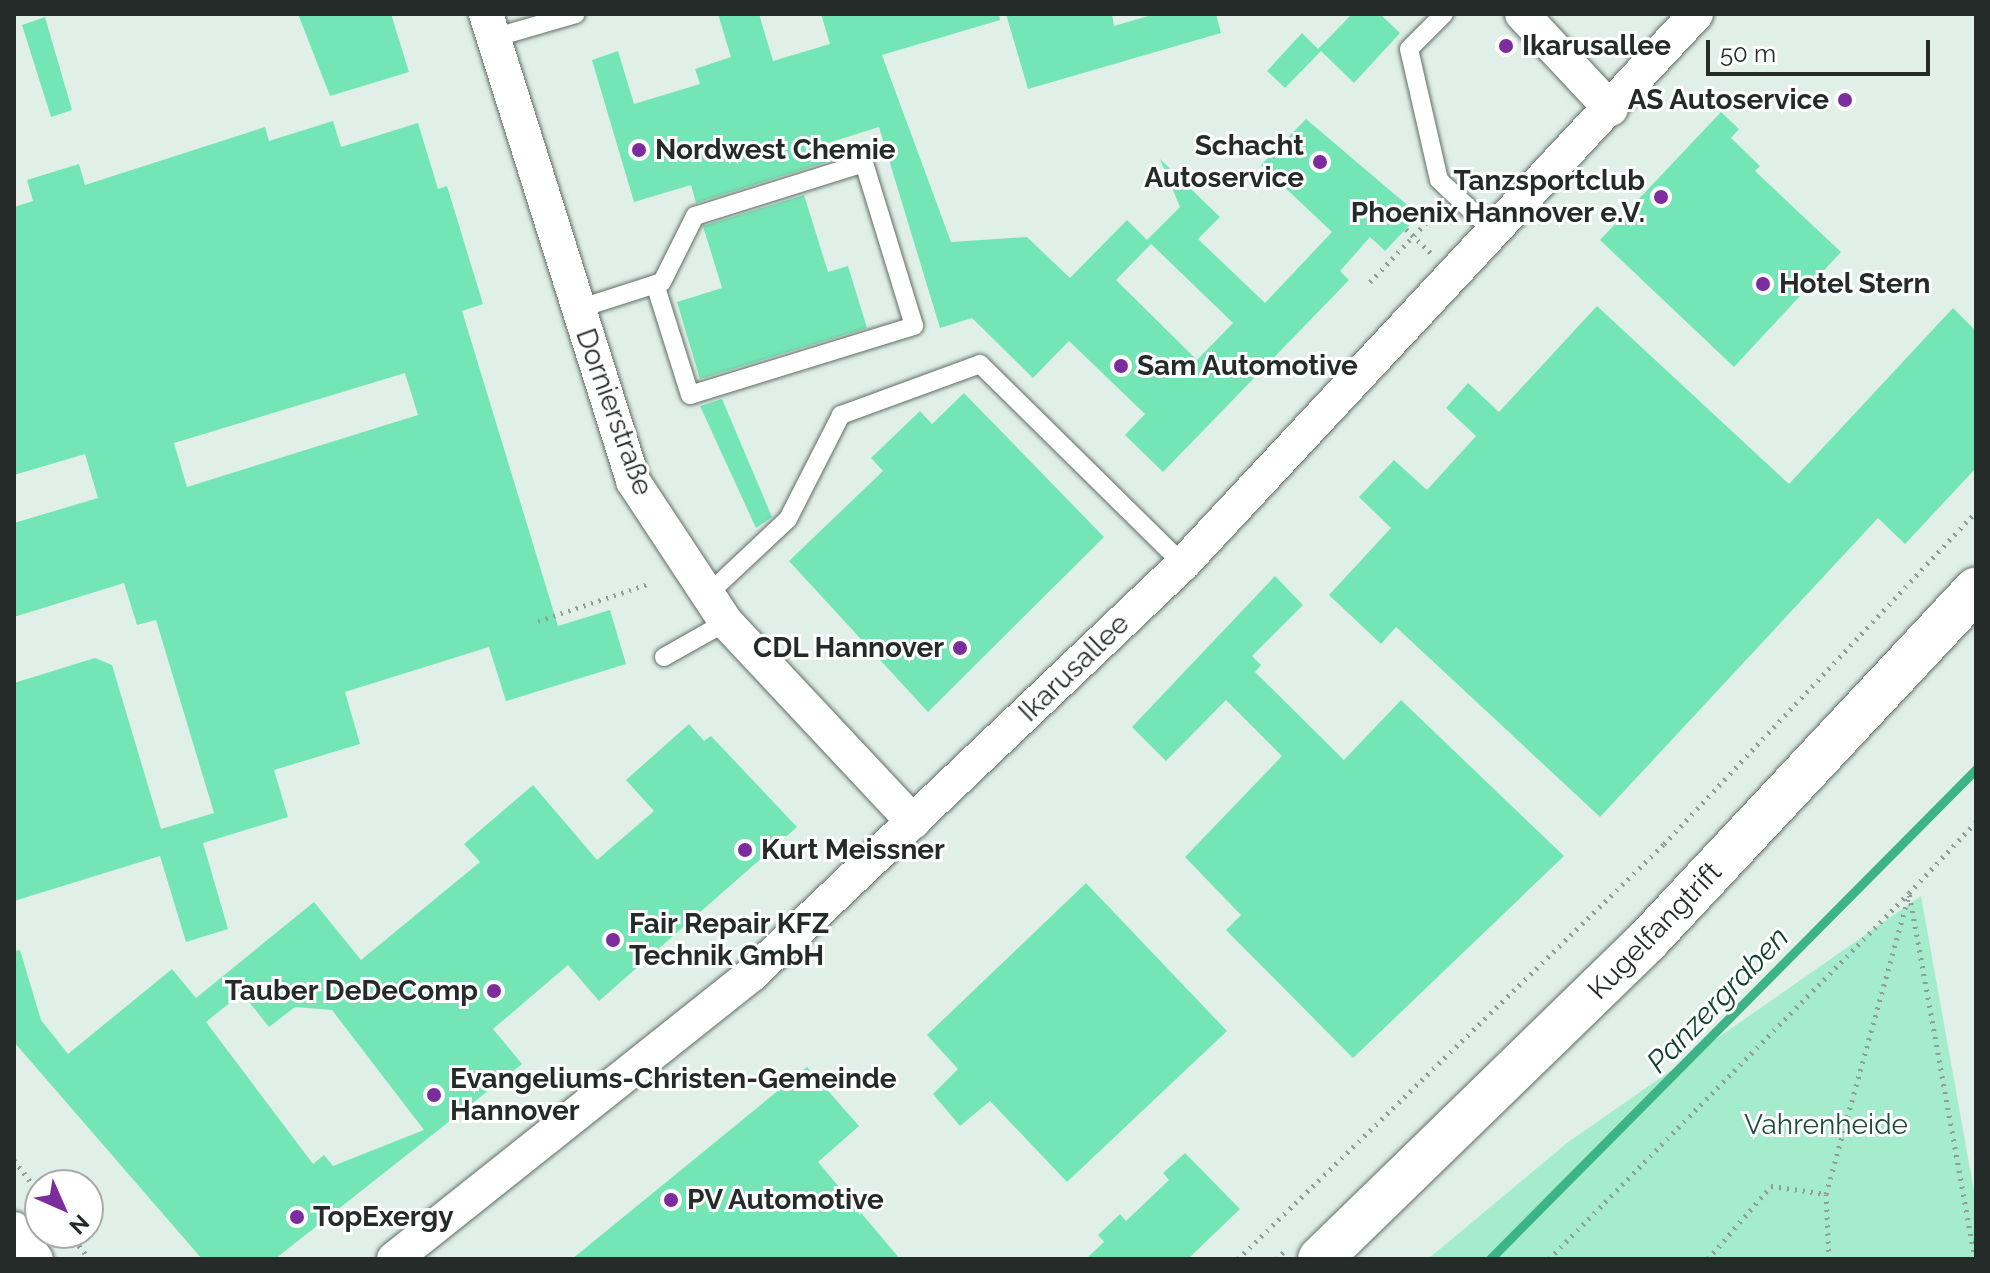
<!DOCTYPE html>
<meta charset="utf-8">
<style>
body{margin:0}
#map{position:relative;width:1990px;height:1273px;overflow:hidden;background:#e0f0e8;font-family:Raleway,sans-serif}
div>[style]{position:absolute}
.green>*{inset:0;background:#a4eccb}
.stream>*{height:9px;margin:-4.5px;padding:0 4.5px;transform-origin:4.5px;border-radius:4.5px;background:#3db487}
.building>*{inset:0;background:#74e6b6}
.path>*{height:5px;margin-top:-2.5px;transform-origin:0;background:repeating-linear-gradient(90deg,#919c97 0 2px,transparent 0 8px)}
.roads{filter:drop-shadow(0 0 2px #5f6d66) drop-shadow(0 0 2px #5f6d66)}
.service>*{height:18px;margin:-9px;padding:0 9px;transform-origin:9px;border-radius:9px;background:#fff}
.minor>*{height:34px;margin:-17px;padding:0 17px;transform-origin:17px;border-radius:17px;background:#fff}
.tertiary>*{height:44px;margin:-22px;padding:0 22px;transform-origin:22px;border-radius:22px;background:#fff}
.dots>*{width:22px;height:22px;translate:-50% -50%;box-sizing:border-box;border:4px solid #fff;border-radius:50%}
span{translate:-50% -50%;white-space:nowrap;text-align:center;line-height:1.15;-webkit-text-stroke:6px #fff;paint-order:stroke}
.poi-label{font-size:28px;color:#252b28;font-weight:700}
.left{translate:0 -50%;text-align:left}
.right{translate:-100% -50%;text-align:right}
.street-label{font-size:28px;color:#252b28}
.park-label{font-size:28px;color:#1d4d39}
.water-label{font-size:30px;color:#0e402d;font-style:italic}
.frame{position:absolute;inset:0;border:16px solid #252b28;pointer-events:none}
.north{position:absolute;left:24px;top:1169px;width:80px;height:80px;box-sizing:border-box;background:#fff;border:2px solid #a8aaa9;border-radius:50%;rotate:135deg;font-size:22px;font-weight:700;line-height:32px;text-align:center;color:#252b28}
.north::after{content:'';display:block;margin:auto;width:28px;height:36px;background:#7c2c9d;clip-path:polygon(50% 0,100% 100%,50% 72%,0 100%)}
.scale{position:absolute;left:1706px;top:40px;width:224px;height:36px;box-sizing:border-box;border:4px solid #252b28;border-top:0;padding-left:10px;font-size:24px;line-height:28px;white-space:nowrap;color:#252b28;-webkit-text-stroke:6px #fff;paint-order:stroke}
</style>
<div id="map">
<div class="green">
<i style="clip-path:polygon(1921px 896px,1976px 1202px,1976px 1259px,1428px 1259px,1567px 1143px)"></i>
</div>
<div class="stream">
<i style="left:1490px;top:1259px;width:690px;rotate:-45.23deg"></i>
</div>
<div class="building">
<i style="clip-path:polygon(298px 14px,391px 14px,409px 72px,330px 96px)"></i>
<i style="clip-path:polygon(718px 14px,759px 14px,773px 61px,830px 44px,821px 14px,999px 14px,1000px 20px,882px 55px,951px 242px,1027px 237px,1070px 278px,1127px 220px,1151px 244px,1116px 280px,1197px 360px,1233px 323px,1147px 240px,1180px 207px,1160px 159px,1220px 217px,1198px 239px,1265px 303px,1332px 232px,1261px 165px,1306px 119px,1419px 215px,1385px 251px,1370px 237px,1340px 271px,1349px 280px,1163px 472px,1125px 435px,1145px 414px,1069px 341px,1033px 378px,972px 318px,940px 328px,879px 127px,828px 143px,833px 160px,696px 203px,691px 185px,634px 202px,592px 60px,618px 51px,634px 104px,700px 84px,695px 69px,731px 57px)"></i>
<i style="clip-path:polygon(1006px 14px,1112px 14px,1114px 26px,1155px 14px,1216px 14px,1221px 33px,1028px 89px)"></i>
<i style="clip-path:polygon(1352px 14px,1380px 14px,1400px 33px,1354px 83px,1321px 51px,1285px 88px,1267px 71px,1302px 33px,1318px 49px)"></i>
<i style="clip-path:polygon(45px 17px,72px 110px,51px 117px,22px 25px)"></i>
<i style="clip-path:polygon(1721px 112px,1739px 129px,1731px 138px,1760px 166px,1755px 171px,1841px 252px,1734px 367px,1600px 240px)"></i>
<i style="clip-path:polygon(evenodd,333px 121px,341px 147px,418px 123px,438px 189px,447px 186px,483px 304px,462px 311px,558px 626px,610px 610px,626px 664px,506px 701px,489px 647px,345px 692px,360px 744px,274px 770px,288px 817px,203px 843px,228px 929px,186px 942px,160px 856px,14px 901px,14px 683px,95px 658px,112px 665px,161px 829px,214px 813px,156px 620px,137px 625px,124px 583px,14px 617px,14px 523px,98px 498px,85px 454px,14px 475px,14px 207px,33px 201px,27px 180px,79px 164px,85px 185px,265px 127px,269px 141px,333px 121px,405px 373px,418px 415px,187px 487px,174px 443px,405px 373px)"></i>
<i style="clip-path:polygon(804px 195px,828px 272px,848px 266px,867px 328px,700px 379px,677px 302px,722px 288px,703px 226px)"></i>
<i style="clip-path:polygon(1597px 306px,1789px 484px,1953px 308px,1976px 331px,1976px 468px,1905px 544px,1878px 518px,1600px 817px,1396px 627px,1381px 644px,1329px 595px,1391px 528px,1359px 497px,1394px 460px,1427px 490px,1476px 436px,1446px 408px,1468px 383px,1499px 412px)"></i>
<i style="clip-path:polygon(964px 393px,1104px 537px,928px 712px,789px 561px,883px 471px,871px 458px,920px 411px,932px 424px)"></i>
<i style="clip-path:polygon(722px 399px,772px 517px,756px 528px,700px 406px)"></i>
<i style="clip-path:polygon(1275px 576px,1303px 605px,1252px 656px,1261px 665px,1255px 672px,1344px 760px,1401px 700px,1564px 856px,1353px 1058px,1226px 930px,1241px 915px,1185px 857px,1282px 756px,1226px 700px,1166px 761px,1132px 727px)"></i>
<i style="clip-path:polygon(evenodd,689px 724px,704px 741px,711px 736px,797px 827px,599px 1001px,568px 965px,493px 1029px,522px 1064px,275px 1259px,202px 1259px,14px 1042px,14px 951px,20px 950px,41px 1020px,68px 1054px,172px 969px,196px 998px,314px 902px,361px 960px,480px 862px,464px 844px,533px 785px,597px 860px,654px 811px,626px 780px,689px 724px,242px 993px,269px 1027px,295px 1007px,332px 1010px,424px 1130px,333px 1166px,324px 1155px,313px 1164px,206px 1022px,242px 993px)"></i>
<i style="clip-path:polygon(1086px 883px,1227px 1031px,1067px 1182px,990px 1101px,960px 1126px,933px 1094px,958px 1069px,927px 1035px)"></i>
<i style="clip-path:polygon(807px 1067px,859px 1126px,818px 1162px,900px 1259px,572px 1259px)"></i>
<i style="clip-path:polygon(1185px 1153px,1240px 1209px,1188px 1259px,1086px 1259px,1104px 1242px,1098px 1235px,1120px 1214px,1126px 1221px,1169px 1180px,1163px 1173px)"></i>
</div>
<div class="path">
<i style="left:1406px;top:229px;width:35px;rotate:44deg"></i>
<i style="left:1370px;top:282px;width:99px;rotate:-46.6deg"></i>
<i style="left:538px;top:621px;width:116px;rotate:-18.6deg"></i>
<i style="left:14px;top:1160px;width:43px;rotate:52.6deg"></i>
<i style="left:69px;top:1233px;width:33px;rotate:52deg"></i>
<i style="left:1238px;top:1259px;width:595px;rotate:-44.25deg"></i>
<i style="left:1664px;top:844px;width:456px;rotate:-46.8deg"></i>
<i style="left:1276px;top:1259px;width:12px;rotate:-42deg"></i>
<i style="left:1549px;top:1259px;width:513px;rotate:-45.47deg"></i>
<i style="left:1708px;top:1259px;width:96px;rotate:-49.2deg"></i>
<i style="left:1771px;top:1186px;width:56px;rotate:8.3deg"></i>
<i style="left:1829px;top:1259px;width:65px;rotate:-92.6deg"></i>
<i style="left:1826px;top:1194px;width:310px;rotate:-74.5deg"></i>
<i style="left:1975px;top:1259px;width:372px;rotate:-100.2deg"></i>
<i style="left:1909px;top:893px;width:98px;rotate:-46.7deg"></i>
</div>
<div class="roads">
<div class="service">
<i style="left:1444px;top:14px;width:49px;rotate:135deg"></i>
<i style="left:1409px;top:49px;width:134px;rotate:77.1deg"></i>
<i style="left:1439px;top:180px;width:77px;rotate:43.4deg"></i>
<i style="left:493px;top:38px;width:86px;rotate:-16.1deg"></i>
<i style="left:578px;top:309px;width:88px;rotate:-17.8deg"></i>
<i style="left:662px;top:282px;width:74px;rotate:-63.4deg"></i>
<i style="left:695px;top:216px;width:177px;rotate:-17.4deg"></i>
<i style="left:864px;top:163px;width:170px;rotate:72.9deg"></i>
<i style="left:914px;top:326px;width:234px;rotate:162.9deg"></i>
<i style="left:690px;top:395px;width:116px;rotate:-107.5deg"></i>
<i style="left:706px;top:596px;width:112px;rotate:-43.2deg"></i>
<i style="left:788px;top:519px;width:117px;rotate:-63deg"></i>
<i style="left:841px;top:415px;width:148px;rotate:-20.1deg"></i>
<i style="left:980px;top:364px;width:285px;rotate:44.6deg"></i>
<i style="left:664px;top:657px;width:71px;rotate:-29.4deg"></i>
</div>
<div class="minor">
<i style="left:486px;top:14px;width:490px;rotate:72.5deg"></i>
<i style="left:633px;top:481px;width:169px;rotate:56.6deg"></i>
<i style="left:726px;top:622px;width:274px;rotate:46.9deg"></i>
<i style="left:1522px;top:14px;width:130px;rotate:46.9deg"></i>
<i style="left:14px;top:1229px;width:37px;rotate:54deg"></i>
<i style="left:394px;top:1259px;width:455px;rotate:-38.5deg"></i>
<i style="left:750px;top:976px;width:598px;rotate:-43.58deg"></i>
<i style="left:1183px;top:564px;width:752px;rotate:-46.99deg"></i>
</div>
<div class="tertiary">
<i style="left:1320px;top:1259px;width:458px;rotate:-44.2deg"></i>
<i style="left:1648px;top:940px;width:480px;rotate:-46.9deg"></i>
</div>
</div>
<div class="dots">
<i style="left:1506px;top:46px;background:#7c2c9d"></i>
<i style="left:1845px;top:100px;background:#7c2c9d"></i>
<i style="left:639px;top:150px;background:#7c2c9d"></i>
<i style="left:1320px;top:162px;background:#7c2c9d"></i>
<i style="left:1661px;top:197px;background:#7c2c9d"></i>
<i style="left:1763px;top:284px;background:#7c2c9d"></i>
<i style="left:1121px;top:366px;background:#7c2c9d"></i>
<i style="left:960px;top:648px;background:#7c2c9d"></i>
<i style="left:745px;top:850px;background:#7c2c9d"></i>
<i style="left:613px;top:940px;background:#7c2c9d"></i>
<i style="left:494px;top:991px;background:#7c2c9d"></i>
<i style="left:434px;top:1095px;background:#7c2c9d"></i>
<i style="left:671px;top:1200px;background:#7c2c9d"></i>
<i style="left:297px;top:1217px;background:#7c2c9d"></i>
</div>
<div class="poi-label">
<span class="left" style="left:1522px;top:46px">Ikarusallee</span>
<span class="right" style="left:1829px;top:100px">AS Autoservice</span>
<span class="right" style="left:1304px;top:162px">Schacht<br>Autoservice</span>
<span class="left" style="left:655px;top:150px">Nordwest Chemie</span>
<span class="right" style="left:1645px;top:197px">Tanzsportclub<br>Phoenix Hannover e.V.</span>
<span class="left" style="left:1779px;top:284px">Hotel Stern</span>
<span class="left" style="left:1137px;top:366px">Sam Automotive</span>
<span class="right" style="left:944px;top:648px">CDL Hannover</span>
<span class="left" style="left:761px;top:850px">Kurt Meissner</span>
<span class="left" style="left:629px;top:940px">Fair Repair KFZ<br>Technik GmbH</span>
<span class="right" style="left:478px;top:991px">Tauber DeDeComp</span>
<span class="left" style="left:450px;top:1095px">Evangeliums-Christen-Gemeinde<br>Hannover</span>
<span class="left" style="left:687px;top:1200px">PV Automotive</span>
<span class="left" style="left:313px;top:1217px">TopExergy</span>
</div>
<div class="street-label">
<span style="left:614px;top:412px;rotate:70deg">Dornierstraße</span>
<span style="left:1074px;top:668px;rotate:-44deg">Ikarusallee</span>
<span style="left:1655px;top:931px;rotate:-46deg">Kugelfangtrift</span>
</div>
<div class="park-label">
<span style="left:1826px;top:1125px">Vahrenheide</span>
</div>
<div class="water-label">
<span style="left:1718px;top:1000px;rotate:-46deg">Panzergraben</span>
</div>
<div class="frame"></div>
<div class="north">N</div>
<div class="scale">50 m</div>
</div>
